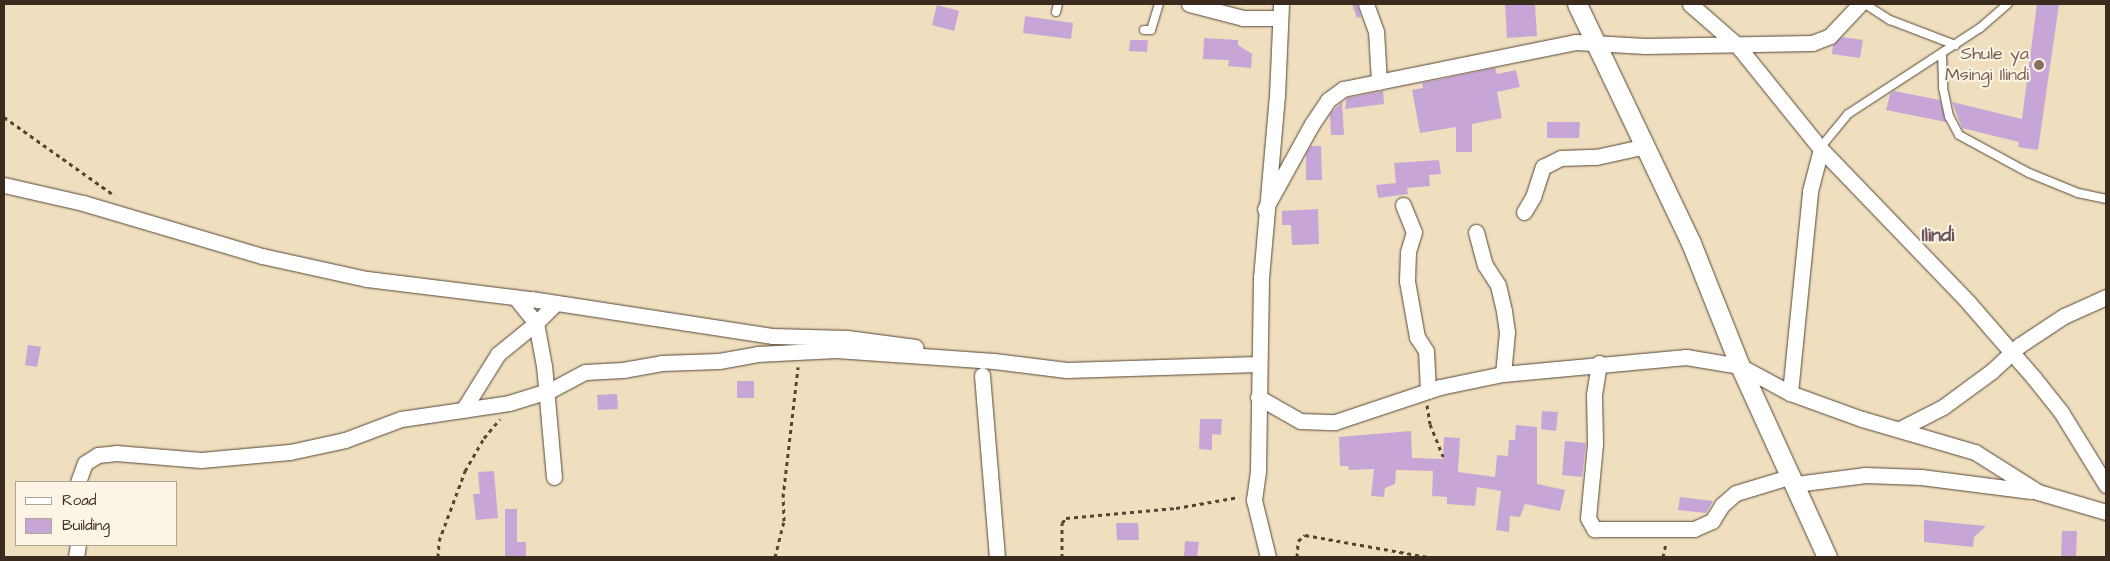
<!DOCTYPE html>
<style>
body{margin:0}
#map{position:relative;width:2110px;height:561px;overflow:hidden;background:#efdfbe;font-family:"Architects Daughter",sans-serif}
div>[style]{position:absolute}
.building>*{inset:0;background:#c7a6d7}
.path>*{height:3px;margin-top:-1.5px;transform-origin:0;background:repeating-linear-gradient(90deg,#564536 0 4px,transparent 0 8px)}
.roads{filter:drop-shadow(0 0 1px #564536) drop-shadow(0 0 1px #564536)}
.service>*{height:8px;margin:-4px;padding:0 4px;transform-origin:4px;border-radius:4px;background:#fff}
.minor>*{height:15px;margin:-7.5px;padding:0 7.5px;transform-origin:7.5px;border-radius:7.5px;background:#fff}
.tertiary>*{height:19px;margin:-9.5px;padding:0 9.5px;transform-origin:9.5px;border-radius:9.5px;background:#fff}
.dots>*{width:14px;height:14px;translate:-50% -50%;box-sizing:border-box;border:2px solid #fcf5e5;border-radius:50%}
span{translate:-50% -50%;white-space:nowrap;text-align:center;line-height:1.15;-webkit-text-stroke:4px #fcf5e5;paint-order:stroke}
.education-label{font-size:18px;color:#785e54}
.right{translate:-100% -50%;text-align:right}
.quarter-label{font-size:20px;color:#6c555f;font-weight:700}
.frame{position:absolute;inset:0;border:5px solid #3b2a1e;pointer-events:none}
.legend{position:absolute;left:15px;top:481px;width:162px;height:65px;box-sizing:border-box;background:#fcf5e5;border:1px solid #afa495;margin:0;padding:6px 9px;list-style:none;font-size:15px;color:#3b2a1e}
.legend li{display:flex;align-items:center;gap:10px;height:25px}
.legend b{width:25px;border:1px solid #afa495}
</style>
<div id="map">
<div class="building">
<i style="clip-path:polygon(1352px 4px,1357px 4px,1361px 17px,1357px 18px)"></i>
<i style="clip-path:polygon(1505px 4px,1535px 4px,1537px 36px,1507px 38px)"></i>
<i style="clip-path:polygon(2037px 4px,2059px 4px,2038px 150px,2018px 147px,2019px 142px,1962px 128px,1952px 102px,2022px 119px)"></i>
<i style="clip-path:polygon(937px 5px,959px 11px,954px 31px,932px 25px)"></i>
<i style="clip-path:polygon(1025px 16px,1073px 23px,1071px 39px,1023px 33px)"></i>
<i style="clip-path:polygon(1842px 37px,1863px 40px,1860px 58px,1832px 54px,1833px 45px)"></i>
<i style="clip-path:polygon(1204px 38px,1238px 40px,1238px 45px,1252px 54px,1251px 68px,1228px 66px,1229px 60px,1203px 59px)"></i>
<i style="clip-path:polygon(1130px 40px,1148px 40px,1147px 52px,1129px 51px)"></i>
<i style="clip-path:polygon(1495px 68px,1497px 74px,1516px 70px,1520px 87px,1497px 92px,1502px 118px,1472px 124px,1472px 152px,1456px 152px,1456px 127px,1420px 133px,1412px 90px,1423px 88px,1422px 83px)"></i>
<i style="clip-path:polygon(1383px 91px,1384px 104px,1345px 109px,1347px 98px)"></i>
<i style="clip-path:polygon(1894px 91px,1940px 100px,1946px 122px,1886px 110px,1890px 94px)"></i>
<i style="clip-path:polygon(1342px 102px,1344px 135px,1331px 135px,1330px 114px)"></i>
<i style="clip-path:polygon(1547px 122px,1580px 122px,1579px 138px,1547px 138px)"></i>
<i style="clip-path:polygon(1311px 146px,1321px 146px,1322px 180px,1306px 180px,1306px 154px)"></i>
<i style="clip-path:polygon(1439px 160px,1441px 174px,1429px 175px,1430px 186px,1407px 188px,1408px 194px,1378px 198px,1376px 185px,1396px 183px,1394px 163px)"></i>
<i style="clip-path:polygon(1318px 209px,1319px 244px,1292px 245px,1291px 225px,1282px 225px,1282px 211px)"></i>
<i style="clip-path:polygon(28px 345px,41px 347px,37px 367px,25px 365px)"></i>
<i style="clip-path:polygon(737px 381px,754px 381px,754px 398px,737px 398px)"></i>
<i style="clip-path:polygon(617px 394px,618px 409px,598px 410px,597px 395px)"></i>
<i style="clip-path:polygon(1542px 411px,1558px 412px,1556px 431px,1541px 429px)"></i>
<i style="clip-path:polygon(1200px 419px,1222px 419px,1221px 435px,1212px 434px,1212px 450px,1199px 449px)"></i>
<i style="clip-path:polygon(1516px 425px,1537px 427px,1537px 484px,1565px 490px,1560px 511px,1525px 504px,1520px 517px,1510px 516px,1509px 532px,1496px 530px,1501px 491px,1477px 487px,1475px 506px,1447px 504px,1447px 497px,1432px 496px,1433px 471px,1396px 470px,1395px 484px,1385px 488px,1384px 497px,1371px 496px,1374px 469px,1349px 470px,1348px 466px,1340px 466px,1339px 437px,1411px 431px,1412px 458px,1443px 459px,1444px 437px,1460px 438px,1458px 472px,1495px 477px,1497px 455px,1508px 456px,1509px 440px,1515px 440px)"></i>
<i style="clip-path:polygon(1565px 441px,1586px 443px,1582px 477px,1562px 475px)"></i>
<i style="clip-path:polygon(494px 471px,498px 518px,476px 520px,473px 494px,480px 494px,478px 472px)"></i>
<i style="clip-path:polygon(1680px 497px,1713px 501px,1706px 513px,1678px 510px)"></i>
<i style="clip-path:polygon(505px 509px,517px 509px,517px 542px,526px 542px,526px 557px,505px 556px)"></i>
<i style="clip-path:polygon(1924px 520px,1986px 526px,1974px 537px,1973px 547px,1924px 542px)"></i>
<i style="clip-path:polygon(1116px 523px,1138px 523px,1139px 540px,1117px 540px)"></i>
<i style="clip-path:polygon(2062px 531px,2077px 531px,2076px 556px,2061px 556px)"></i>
<i style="clip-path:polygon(1185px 541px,1199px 542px,1197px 557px,1184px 557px)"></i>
</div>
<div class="path">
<i style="left:4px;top:117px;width:136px;rotate:35.4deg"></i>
<i style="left:1427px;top:405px;width:19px;rotate:81deg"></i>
<i style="left:1430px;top:424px;width:35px;rotate:68deg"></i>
<i style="left:438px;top:557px;width:16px;rotate:-86deg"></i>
<i style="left:439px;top:541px;width:75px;rotate:-69.6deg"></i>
<i style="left:465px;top:471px;width:38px;rotate:-60deg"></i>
<i style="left:484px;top:438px;width:25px;rotate:-50deg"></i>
<i style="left:775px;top:557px;width:37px;rotate:-76deg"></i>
<i style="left:784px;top:521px;width:24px;rotate:-92deg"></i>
<i style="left:783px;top:497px;width:131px;rotate:-83.4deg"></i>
<i style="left:1062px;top:557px;width:34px;rotate:-90deg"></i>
<i style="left:1062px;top:523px;width:6px;rotate:-51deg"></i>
<i style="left:1066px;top:518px;width:110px;rotate:-5.2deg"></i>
<i style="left:1176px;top:508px;width:64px;rotate:-9.9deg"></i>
<i style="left:1297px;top:557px;width:16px;rotate:-86deg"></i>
<i style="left:1298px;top:541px;width:9px;rotate:-41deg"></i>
<i style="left:1305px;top:535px;width:125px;rotate:10.1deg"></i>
<i style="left:1663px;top:557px;width:14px;rotate:-78deg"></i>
</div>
<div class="roads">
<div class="service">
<i style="left:1865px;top:4px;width:30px;rotate:33deg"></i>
<i style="left:1890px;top:20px;width:70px;rotate:21deg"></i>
<i style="left:1056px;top:12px;width:8px;rotate:-76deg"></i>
<i style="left:1144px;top:30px;width:7px"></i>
<i style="left:1151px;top:30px;width:27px;rotate:-73deg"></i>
<i style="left:1942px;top:53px;width:35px;rotate:88deg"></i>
<i style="left:1943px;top:88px;width:29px;rotate:78deg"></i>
<i style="left:1949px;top:116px;width:21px;rotate:62deg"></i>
<i style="left:1959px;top:135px;width:80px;rotate:28.5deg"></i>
<i style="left:2029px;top:173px;width:53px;rotate:22.2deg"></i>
<i style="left:2078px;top:193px;width:29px;rotate:12deg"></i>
<i style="left:1820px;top:148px;width:44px;rotate:-50.5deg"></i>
<i style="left:1848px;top:114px;width:158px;rotate:-33.1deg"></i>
<i style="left:1980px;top:28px;width:37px;rotate:-41deg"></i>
</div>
<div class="minor">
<i style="left:1189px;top:4px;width:56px;rotate:14.5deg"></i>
<i style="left:1243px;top:18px;width:37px"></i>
<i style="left:1366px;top:4px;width:29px;rotate:70deg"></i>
<i style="left:1376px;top:31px;width:51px;rotate:86.6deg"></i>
<i style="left:1690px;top:4px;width:62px;rotate:41.1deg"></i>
<i style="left:1737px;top:45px;width:132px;rotate:51.1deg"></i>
<i style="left:1820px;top:148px;width:214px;rotate:46.1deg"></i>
<i style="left:1968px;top:302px;width:101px;rotate:49deg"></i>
<i style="left:2034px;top:378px;width:43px;rotate:51.5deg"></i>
<i style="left:2061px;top:412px;width:86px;rotate:58.3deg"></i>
<i style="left:4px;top:185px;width:81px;rotate:12.8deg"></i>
<i style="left:83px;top:203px;width:187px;rotate:16.5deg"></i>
<i style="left:262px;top:256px;width:107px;rotate:12.4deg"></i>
<i style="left:367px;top:279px;width:165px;rotate:7deg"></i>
<i style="left:531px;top:299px;width:245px;rotate:8.7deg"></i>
<i style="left:773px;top:336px;width:74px;rotate:1.5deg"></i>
<i style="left:847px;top:338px;width:69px;rotate:7.5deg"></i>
<i style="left:1403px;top:205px;width:29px;rotate:68deg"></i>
<i style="left:1414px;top:232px;width:21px;rotate:107deg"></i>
<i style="left:1408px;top:252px;width:29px;rotate:92deg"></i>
<i style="left:1407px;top:281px;width:57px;rotate:79.9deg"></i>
<i style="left:1417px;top:337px;width:17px;rotate:57deg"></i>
<i style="left:1426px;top:351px;width:40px;rotate:87.1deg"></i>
<i style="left:1265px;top:209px;width:97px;rotate:-61.1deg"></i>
<i style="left:1312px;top:124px;width:29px;rotate:-56deg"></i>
<i style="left:1328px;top:100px;width:19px;rotate:-36deg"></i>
<i style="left:1343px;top:89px;width:238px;rotate:-11.4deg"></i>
<i style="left:1576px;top:42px;width:69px;rotate:3.3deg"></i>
<i style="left:1645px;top:46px;width:167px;rotate:-1deg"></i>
<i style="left:1812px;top:43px;width:19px;rotate:-21deg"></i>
<i style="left:1830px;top:36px;width:44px;rotate:-46.8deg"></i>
<i style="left:1524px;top:212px;width:17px;rotate:-59deg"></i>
<i style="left:1533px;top:197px;width:32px;rotate:-72deg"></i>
<i style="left:1543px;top:167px;width:20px;rotate:-27deg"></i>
<i style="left:1561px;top:158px;width:35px;rotate:-2deg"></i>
<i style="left:1596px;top:157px;width:42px;rotate:-12.4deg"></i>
<i style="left:1637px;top:148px;width:9px;rotate:-49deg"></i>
<i style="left:1476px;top:232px;width:34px;rotate:75deg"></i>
<i style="left:1485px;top:265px;width:24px;rotate:57deg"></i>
<i style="left:1498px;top:285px;width:27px;rotate:77deg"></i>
<i style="left:1504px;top:311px;width:21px;rotate:82deg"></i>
<i style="left:1507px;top:332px;width:42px;rotate:95.4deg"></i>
<i style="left:1599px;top:363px;width:32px;rotate:99deg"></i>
<i style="left:1594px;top:395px;width:49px;rotate:88.8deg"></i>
<i style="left:1595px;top:444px;width:74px;rotate:95.4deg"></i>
<i style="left:1588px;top:518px;width:13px;rotate:61deg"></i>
<i style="left:1594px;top:529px;width:100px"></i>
<i style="left:1694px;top:529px;width:20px;rotate:-24deg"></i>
<i style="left:1712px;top:521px;width:19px;rotate:-58deg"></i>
<i style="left:1722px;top:505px;width:18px;rotate:-41deg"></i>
<i style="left:1736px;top:493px;width:59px;rotate:-16.9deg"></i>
<i style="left:982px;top:375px;width:183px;rotate:85.3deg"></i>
<i style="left:1790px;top:393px;width:203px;rotate:-84.3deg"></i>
<i style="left:1810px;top:191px;width:43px;rotate:-75.3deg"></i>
<i style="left:1258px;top:397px;width:48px;rotate:29.7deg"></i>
<i style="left:1300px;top:421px;width:35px;rotate:2deg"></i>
<i style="left:1335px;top:422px;width:111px;rotate:-18.4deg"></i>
<i style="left:1440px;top:387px;width:64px;rotate:-11.7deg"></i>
<i style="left:1503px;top:374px;width:184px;rotate:-5.3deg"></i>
<i style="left:1686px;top:357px;width:55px;rotate:9.5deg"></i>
<i style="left:1740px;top:366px;width:57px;rotate:28.4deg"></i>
<i style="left:1790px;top:393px;width:77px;rotate:19.9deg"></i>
<i style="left:1862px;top:419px;width:118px;rotate:16.3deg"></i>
<i style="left:1975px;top:452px;width:75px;rotate:32.4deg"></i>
<i style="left:2038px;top:492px;width:71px;rotate:16.4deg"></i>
<i style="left:463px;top:410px;width:66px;rotate:-58deg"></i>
<i style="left:498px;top:354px;width:49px;rotate:-39.2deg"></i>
<i style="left:536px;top:323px;width:33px;rotate:-129deg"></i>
<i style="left:1900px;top:429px;width:48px;rotate:-27.1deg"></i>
<i style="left:1943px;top:407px;width:61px;rotate:-36.3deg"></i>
<i style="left:1992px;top:371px;width:38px;rotate:-43deg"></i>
<i style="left:2020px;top:345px;width:53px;rotate:-33.4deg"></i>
<i style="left:2064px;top:316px;width:46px;rotate:-24.3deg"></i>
<i style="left:554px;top:477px;width:111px;rotate:-95.1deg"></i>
<i style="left:544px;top:366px;width:44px;rotate:-100.5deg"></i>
<i style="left:536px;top:323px;width:28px;rotate:-45deg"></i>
<i style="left:78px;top:482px;width:20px;rotate:-70deg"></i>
<i style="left:85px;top:463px;width:15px;rotate:-32deg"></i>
<i style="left:98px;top:455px;width:18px;rotate:-6deg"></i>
<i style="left:116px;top:453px;width:85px;rotate:4.7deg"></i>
<i style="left:201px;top:460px;width:89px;rotate:-5.1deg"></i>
<i style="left:290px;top:452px;width:56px;rotate:-12.3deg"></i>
<i style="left:345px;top:440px;width:60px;rotate:-20.6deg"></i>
<i style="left:401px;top:419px;width:109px;rotate:-8.4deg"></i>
<i style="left:509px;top:403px;width:44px;rotate:-17.2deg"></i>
<i style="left:551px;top:390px;width:38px;rotate:-28deg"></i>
<i style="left:585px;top:372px;width:38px;rotate:-3deg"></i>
<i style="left:623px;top:370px;width:39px;rotate:-10deg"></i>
<i style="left:661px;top:363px;width:58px;rotate:-2deg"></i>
<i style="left:719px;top:361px;width:39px;rotate:-10deg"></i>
<i style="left:757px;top:354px;width:79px;rotate:-2.9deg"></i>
<i style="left:836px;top:350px;width:158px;rotate:4deg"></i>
<i style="left:994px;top:361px;width:73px;rotate:7.1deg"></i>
<i style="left:1066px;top:370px;width:192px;rotate:-1.8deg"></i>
<i style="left:1796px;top:484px;width:70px;rotate:-7.4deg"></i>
<i style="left:1865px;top:475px;width:56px;rotate:2deg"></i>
<i style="left:1921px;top:477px;width:111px;rotate:7.3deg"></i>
<i style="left:76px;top:557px;width:12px;rotate:-81deg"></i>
<i style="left:1268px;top:557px;width:59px;rotate:-103.8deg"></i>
<i style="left:1254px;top:500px;width:30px;rotate:-82deg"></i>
<i style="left:1258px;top:470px;width:192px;rotate:-89.1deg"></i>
<i style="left:1261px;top:278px;width:183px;rotate:-85deg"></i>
<i style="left:1277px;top:96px;width:92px;rotate:-87.5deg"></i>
</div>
<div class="tertiary">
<i style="left:1577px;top:4px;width:265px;rotate:64.5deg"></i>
<i style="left:1691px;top:243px;width:132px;rotate:68.3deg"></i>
<i style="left:1740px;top:366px;width:210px;rotate:65.5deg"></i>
</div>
</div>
<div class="dots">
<i style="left:2039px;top:65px;background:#8d6e63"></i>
</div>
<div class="education-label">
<span class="right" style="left:2029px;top:65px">Shule ya<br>Msingi Ilindi</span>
</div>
<div class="quarter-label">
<span style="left:1938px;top:235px">Ilindi</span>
</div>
<div class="frame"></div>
<ul class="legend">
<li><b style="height:6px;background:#fff"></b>Road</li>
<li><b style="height:14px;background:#c7a6d7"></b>Building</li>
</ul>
</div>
